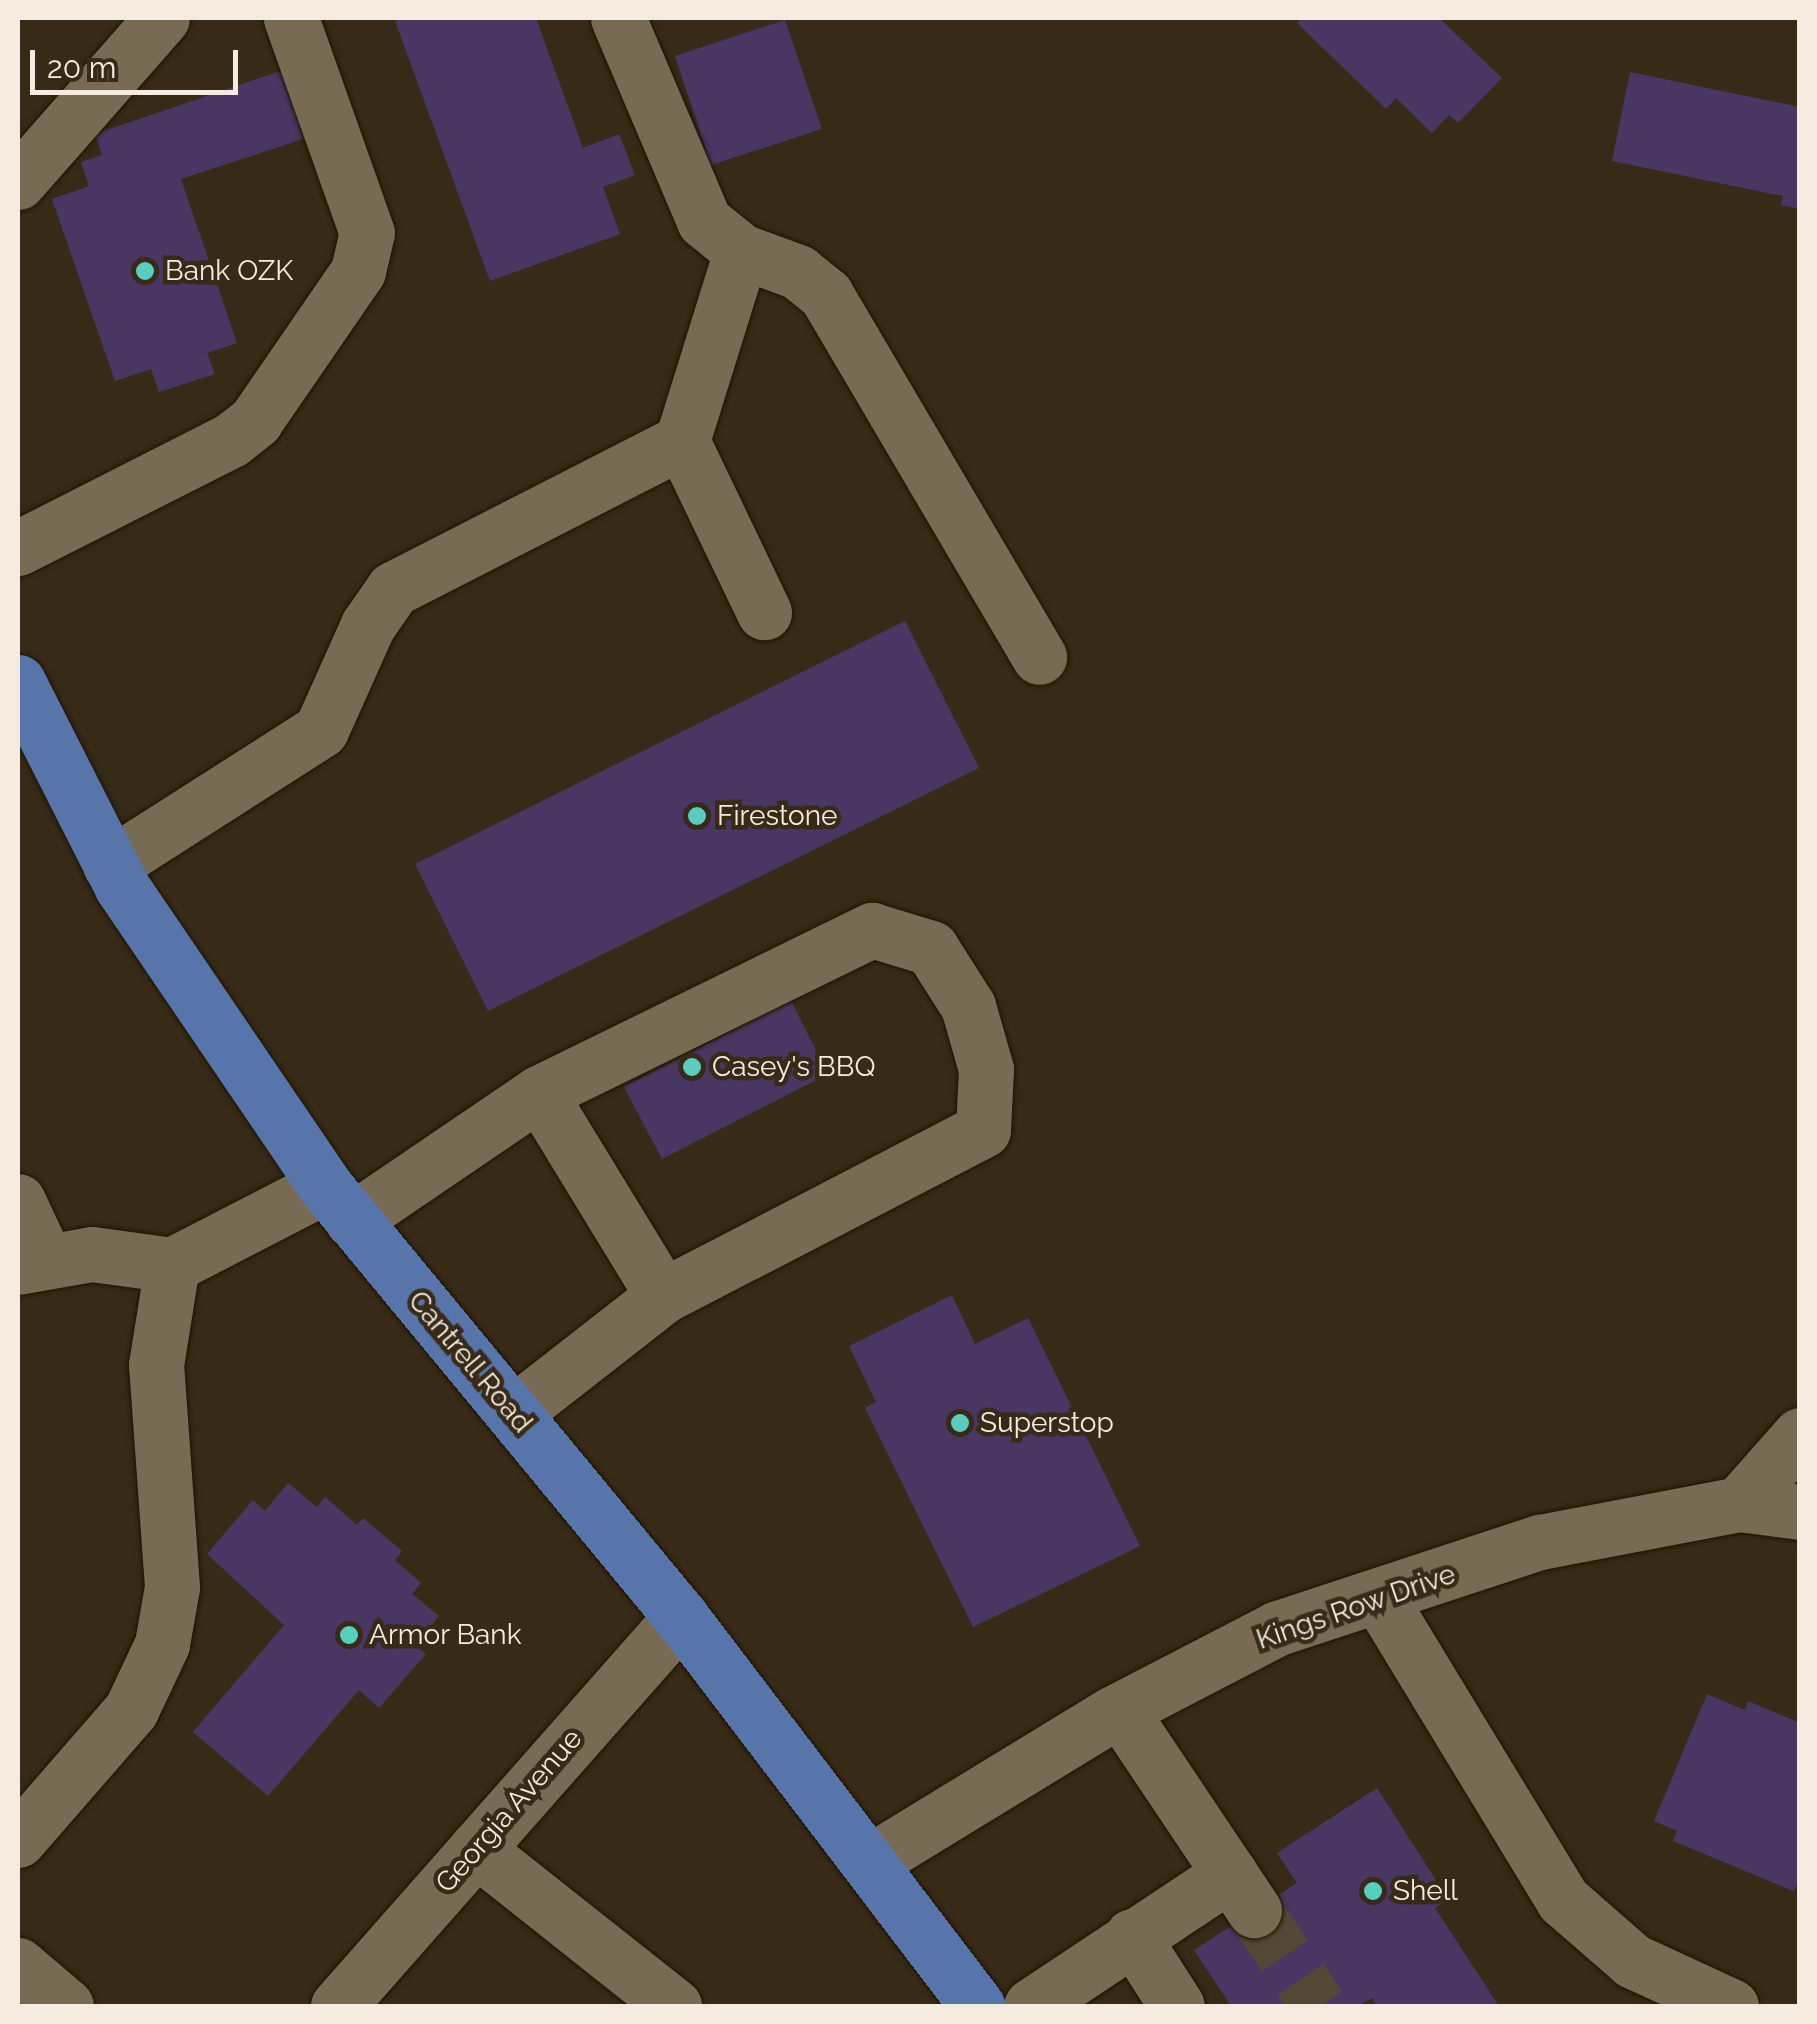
<!DOCTYPE html>
<style>
body{margin:0}
#map{position:relative;width:1817px;height:2024px;overflow:hidden;background:#372b17;font-family:Raleway,sans-serif}
div>[style]{position:absolute}
.building>*{inset:0;background:#483762}
.minor-tunnel>*{height:55px;margin-top:-27.5px;transform-origin:0;background:repeating-linear-gradient(90deg,#534835 0 55px,transparent 0 83px)}
.roads{filter:drop-shadow(0 0 2px #1e1401) drop-shadow(0 0 2px #1e1401)}
.minor>*{height:55px;margin:-27.5px;padding:0 27.5px;transform-origin:27.5px;border-radius:27.5px;background:#776b54}
.major>*{height:55px;margin:-27.5px;padding:0 27.5px;transform-origin:27.5px;border-radius:27.5px;background:#5775aa}
.dots>*{width:28px;height:28px;translate:-50% -50%;box-sizing:border-box;border:5px solid #372b17;border-radius:50%}
span{translate:-50% -50%;white-space:nowrap;text-align:center;line-height:1.15;-webkit-text-stroke:9px #372b17;paint-order:stroke}
.poi-label{font-size:28px;color:#f4ece0}
.left{translate:0 -50%;text-align:left}
.street-label{font-size:28px;color:#f4ece0}
.frame{position:absolute;inset:0;border:20px solid #f4ece0;pointer-events:none}
.scale{position:absolute;left:30px;top:50px;width:208px;height:45px;box-sizing:border-box;border:5px solid #f4ece0;border-top:0;padding-left:12px;font-size:30px;line-height:35px;white-space:nowrap;color:#f4ece0;-webkit-text-stroke:8px #372b17;paint-order:stroke}
</style>
<div id="map">
<div class="building">
<i style="clip-path:polygon(406px 18px,536px 18px,583px 148px,619px 134px,635px 175px,603px 187px,620px 234px,490px 281px,395px 21px)"></i>
<i style="clip-path:polygon(1302px 18px,1439px 18px,1502px 78px,1458px 123px,1449px 115px,1432px 133px,1396px 98px,1386px 109px,1297px 23px)"></i>
<i style="clip-path:polygon(785px 20px,822px 129px,711px 165px,675px 56px)"></i>
<i style="clip-path:polygon(289px 68px,312px 136px,181px 179px,237px 343px,207px 353px,215px 374px,159px 392px,151px 369px,115px 381px,52px 199px,89px 186px,81px 162px,102px 155px,95px 134px)"></i>
<i style="clip-path:polygon(1630px 72px,1800px 107px,1800px 209px,1781px 205px,1783px 196px,1612px 161px)"></i>
<i style="clip-path:polygon(905px 621px,979px 768px,488px 1011px,415px 864px)"></i>
<i style="clip-path:polygon(791px 1001px,828px 1074px,662px 1159px,624px 1087px)"></i>
<i style="clip-path:polygon(952px 1295px,975px 1344px,1028px 1318px,1140px 1546px,973px 1627px,865px 1408px,876px 1402px,849px 1346px)"></i>
<i style="clip-path:polygon(288px 1483px,317px 1507px,325px 1497px,357px 1525px,363px 1518px,402px 1551px,395px 1560px,421px 1583px,412px 1594px,439px 1616px,415px 1645px,426px 1654px,379px 1708px,359px 1690px,268px 1796px,193px 1732px,284px 1625px,207px 1554px,253px 1500px,265px 1511px)"></i>
<i style="clip-path:polygon(1707px 1694px,1745px 1710px,1748px 1701px,1800px 1723px,1800px 1881px,1793px 1891px,1673px 1841px,1677px 1831px,1654px 1821px)"></i>
<i style="clip-path:polygon(1377px 1788px,1448px 1899px,1435px 1908px,1499px 2006px,1377px 2006px,1372px 1998px,1358px 2006px,1231px 2006px,1194px 1950px,1297px 1883px,1277px 1853px)"></i>
</div>
<div class="minor-tunnel">
<i style="left:1254px;top:1910px;width:116px;rotate:55.9deg"></i>
</div>
<div class="roads">
<div class="minor">
<i style="left:618px;top:18px;width:220px;rotate:67deg"></i>
<i style="left:704px;top:221px;width:48px;rotate:39deg"></i>
<i style="left:741px;top:251px;width:61px;rotate:20.2deg"></i>
<i style="left:798px;top:272px;width:36px;rotate:39deg"></i>
<i style="left:826px;top:295px;width:420px;rotate:59.5deg"></i>
<i style="left:18px;top:182px;width:218px;rotate:-48.7deg"></i>
<i style="left:682px;top:441px;width:199px;rotate:-72.7deg"></i>
<i style="left:18px;top:548px;width:239px;rotate:-26.9deg"></i>
<i style="left:231px;top:440px;width:31px;rotate:-38deg"></i>
<i style="left:255px;top:421px;width:182px;rotate:-55.5deg"></i>
<i style="left:358px;top:271px;width:39px;rotate:-77deg"></i>
<i style="left:367px;top:233px;width:228px;rotate:-109.5deg"></i>
<i style="left:110px;top:865px;width:250px;rotate:-32.6deg"></i>
<i style="left:321px;top:730px;width:115px;rotate:-65.9deg"></i>
<i style="left:368px;top:625px;width:44px;rotate:-55.2deg"></i>
<i style="left:393px;top:589px;width:325px;rotate:-27.1deg"></i>
<i style="left:682px;top:441px;width:190px;rotate:64.4deg"></i>
<i style="left:539px;top:1093px;width:238px;rotate:58.6deg"></i>
<i style="left:18px;top:1201px;width:64px;rotate:65deg"></i>
<i style="left:352px;top:1220px;width:226px;rotate:-34.2deg"></i>
<i style="left:539px;top:1093px;width:371px;rotate:-26.1deg"></i>
<i style="left:872px;top:930px;width:62px;rotate:17deg"></i>
<i style="left:931px;top:948px;width:69px;rotate:57.5deg"></i>
<i style="left:968px;top:1006px;width:66px;rotate:74.1deg"></i>
<i style="left:986px;top:1069px;width:61px;rotate:92.8deg"></i>
<i style="left:983px;top:1130px;width:360px;rotate:152.6deg"></i>
<i style="left:663px;top:1296px;width:190px;rotate:142deg"></i>
<i style="left:18px;top:1267px;width:75px;rotate:-10deg"></i>
<i style="left:92px;top:1254px;width:81px;rotate:7.8deg"></i>
<i style="left:172px;top:1265px;width:172px;rotate:-27.3deg"></i>
<i style="left:1739px;top:1504px;width:92px;rotate:-48.5deg"></i>
<i style="left:1380px;top:1599px;width:352px;rotate:58.7deg"></i>
<i style="left:1563px;top:1900px;width:93px;rotate:41.1deg"></i>
<i style="left:1633px;top:1961px;width:108px;rotate:24.7deg"></i>
<i style="left:1120px;top:1710px;width:241px;rotate:56.2deg"></i>
<i style="left:18px;top:1840px;width:172px;rotate:-49deg"></i>
<i style="left:131px;top:1710px;width:73px;rotate:-64.8deg"></i>
<i style="left:162px;top:1644px;width:58px;rotate:-80deg"></i>
<i style="left:172px;top:1587px;width:223px;rotate:-94.1deg"></i>
<i style="left:156px;top:1365px;width:101px;rotate:-80.9deg"></i>
<i style="left:476px;top:1849px;width:253px;rotate:38.4deg"></i>
<i style="left:871px;top:1861px;width:282px;rotate:-31.4deg"></i>
<i style="left:1112px;top:1714px;width:187px;rotate:-27.4deg"></i>
<i style="left:1278px;top:1628px;width:276px;rotate:-18.2deg"></i>
<i style="left:1540px;top:1542px;width:203px;rotate:-10.8deg"></i>
<i style="left:1739px;top:1504px;width:62px;rotate:7.5deg"></i>
<i style="left:1132px;top:1936px;width:83px;rotate:57.3deg"></i>
<i style="left:18px;top:1965px;width:63px;rotate:40.5deg"></i>
<i style="left:338px;top:2006px;width:519px;rotate:-48.6deg"></i>
<i style="left:1031px;top:2006px;width:239px;rotate:-33.6deg"></i>
</div>
<div class="major">
<i style="left:18px;top:682px;width:230px;rotate:63.1deg"></i>
<i style="left:122px;top:887px;width:361px;rotate:55.8deg"></i>
<i style="left:325px;top:1186px;width:559px;rotate:50.44deg"></i>
<i style="left:681px;top:1617px;width:489px;rotate:52.7deg"></i>
</div>
</div>
<div class="dots">
<i style="left:145px;top:271px;background:#59cebe"></i>
<i style="left:697px;top:816px;background:#59cebe"></i>
<i style="left:692px;top:1067px;background:#59cebe"></i>
<i style="left:960px;top:1423px;background:#59cebe"></i>
<i style="left:349px;top:1635px;background:#59cebe"></i>
<i style="left:1373px;top:1891px;background:#59cebe"></i>
</div>
<div class="poi-label">
<span class="left" style="left:165px;top:271px">Bank OZK</span>
<span class="left" style="left:717px;top:816px">Firestone</span>
<span class="left" style="left:712px;top:1067px">Casey's BBQ</span>
<span class="left" style="left:980px;top:1423px">Superstop</span>
<span class="left" style="left:369px;top:1635px">Armor Bank</span>
<span class="left" style="left:1393px;top:1891px">Shell</span>
</div>
<div class="street-label">
<span style="left:470px;top:1362px;rotate:50deg">Cantrell Road</span>
<span style="left:1356px;top:1607px;rotate:-19deg">Kings Row Drive</span>
<span style="left:509px;top:1811px;rotate:-49deg">Georgia Avenue</span>
</div>
<div class="frame"></div>
<div class="scale">20 m</div>
</div>
